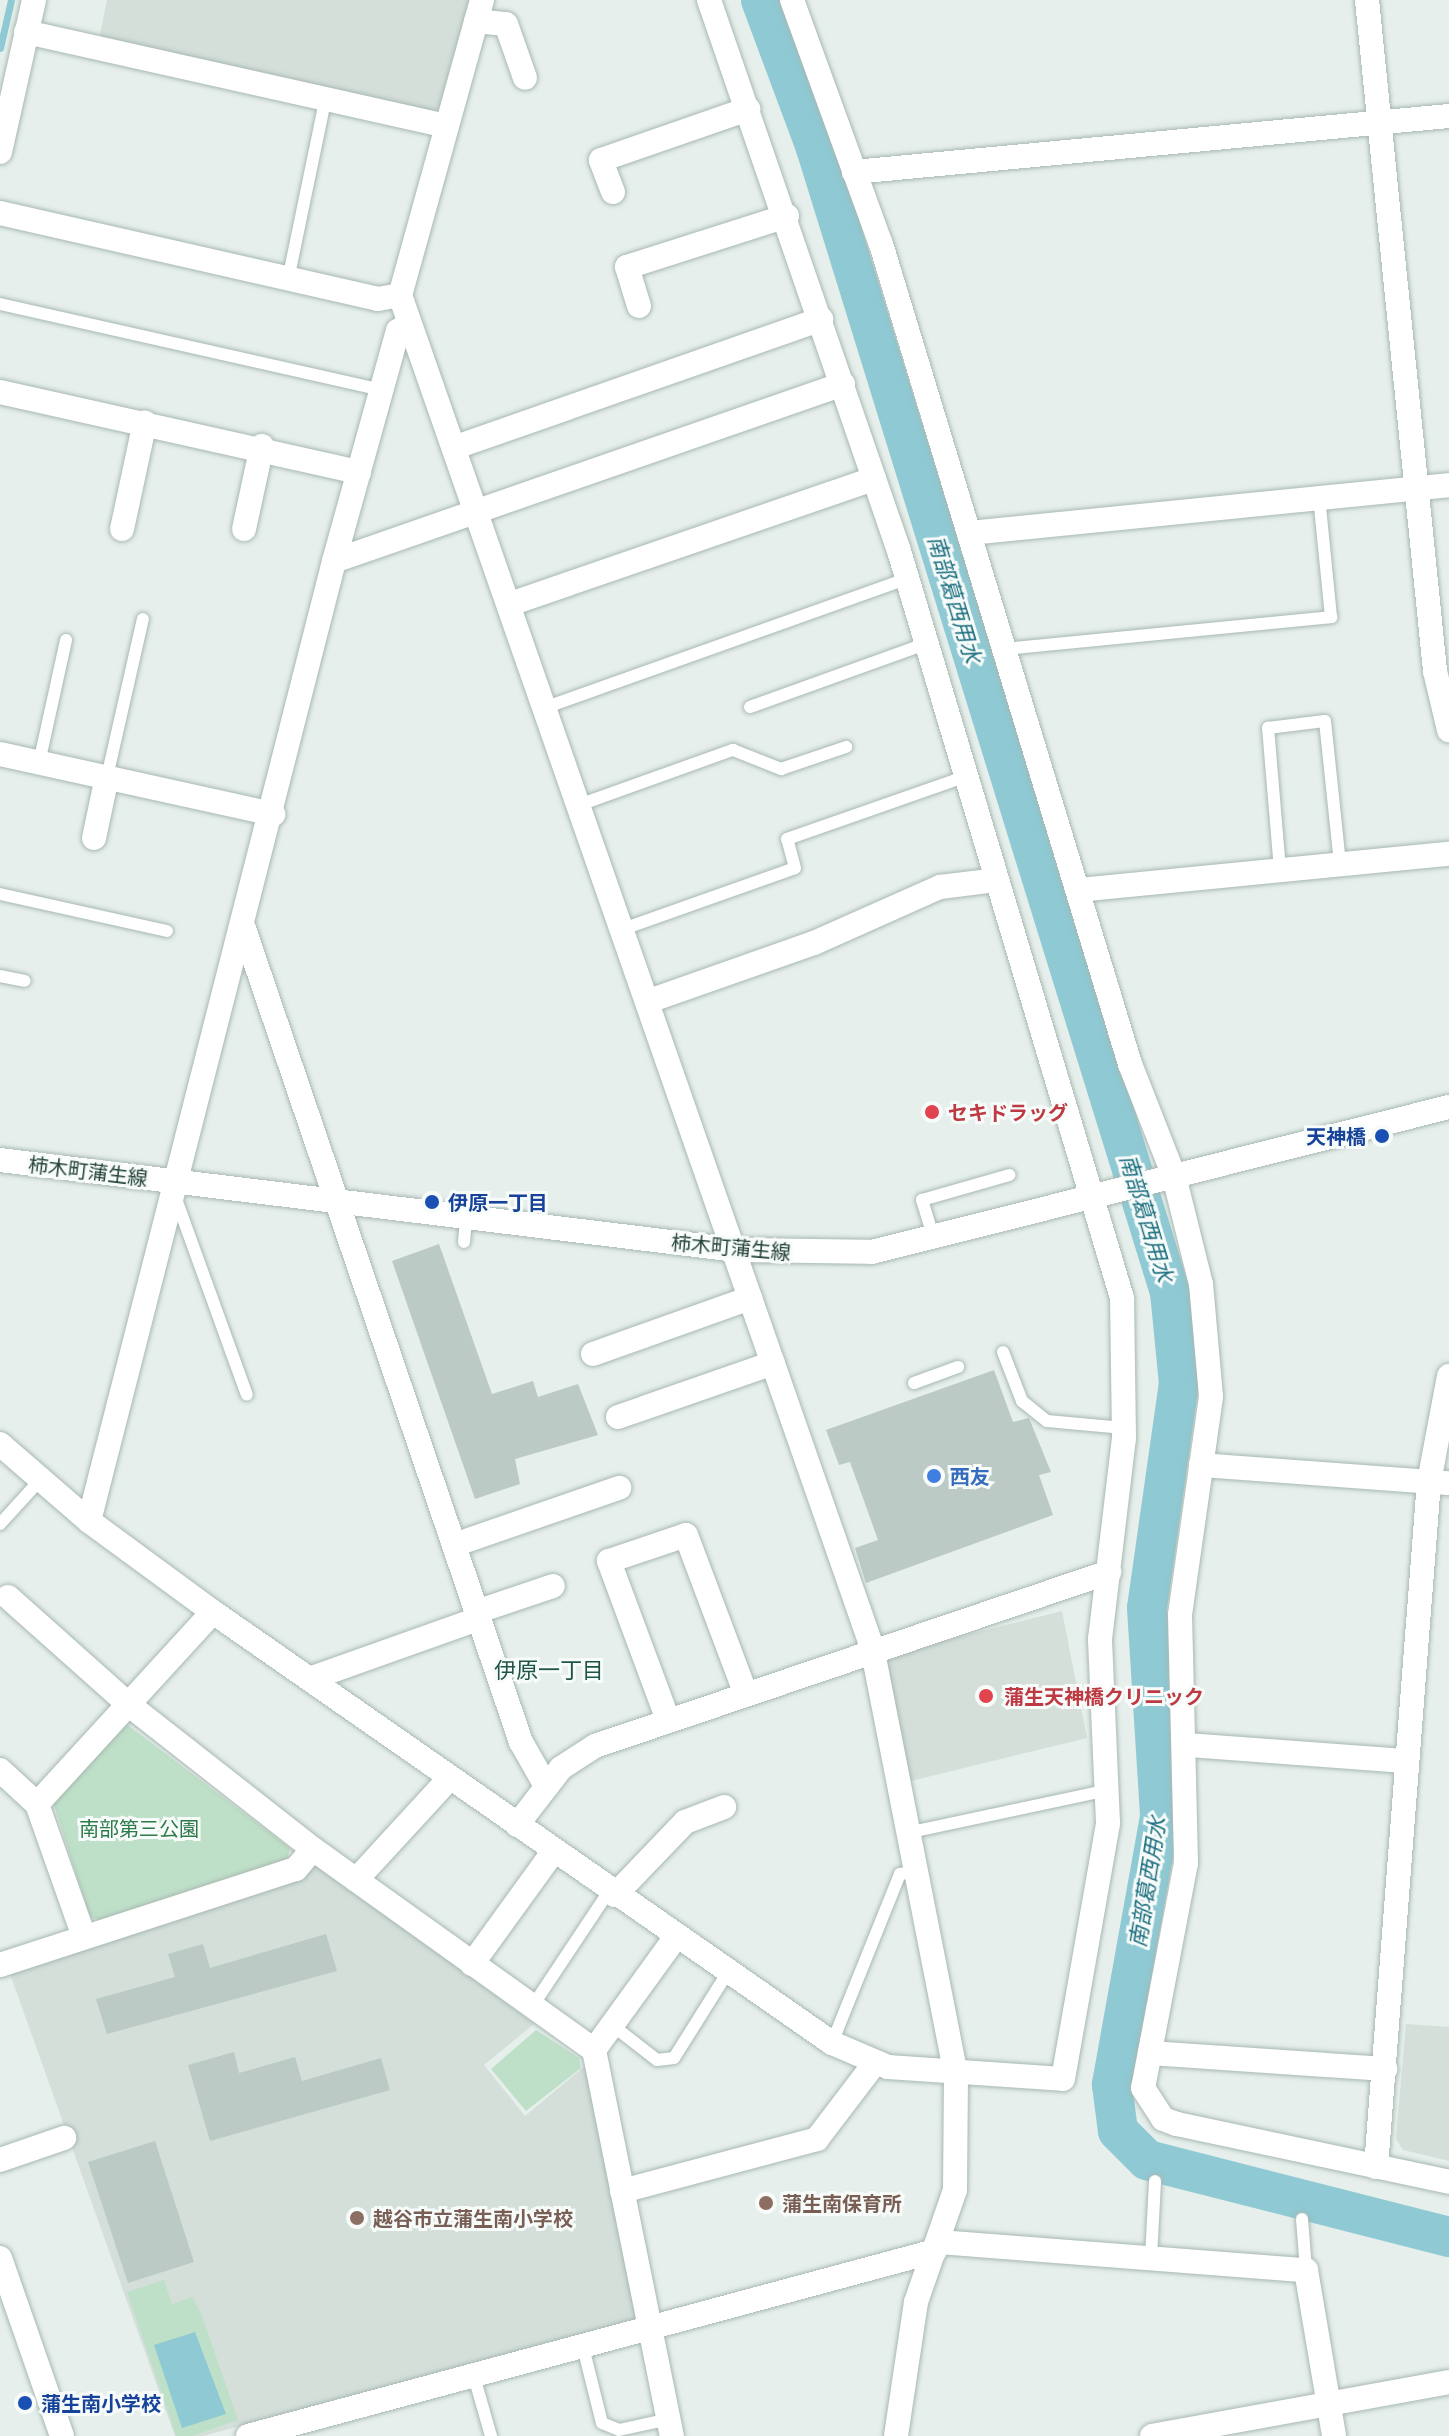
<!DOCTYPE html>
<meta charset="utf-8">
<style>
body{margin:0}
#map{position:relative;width:1449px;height:2436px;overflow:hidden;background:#e6efeb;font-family:"Noto Sans","Noto Sans JP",sans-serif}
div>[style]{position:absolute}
.built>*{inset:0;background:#d4dfda}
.green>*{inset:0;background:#bfe0c8}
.water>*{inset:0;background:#8ec9d4}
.stream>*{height:7px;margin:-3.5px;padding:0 3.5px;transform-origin:3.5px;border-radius:3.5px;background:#8ec9d4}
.river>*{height:40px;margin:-20px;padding:0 20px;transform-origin:20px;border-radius:20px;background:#8ec9d4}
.building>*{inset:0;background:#bbcac4}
.roads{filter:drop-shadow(0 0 2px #a8b8b2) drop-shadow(0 0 2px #a8b8b2)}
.service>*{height:12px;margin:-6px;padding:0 6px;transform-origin:6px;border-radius:6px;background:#fff}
.minor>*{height:24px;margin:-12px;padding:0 12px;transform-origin:12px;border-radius:12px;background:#fff}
.tertiary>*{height:24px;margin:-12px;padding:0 12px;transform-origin:12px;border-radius:12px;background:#fff}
.secondary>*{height:24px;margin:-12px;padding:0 12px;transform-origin:12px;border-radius:12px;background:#fff}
.dots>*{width:22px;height:22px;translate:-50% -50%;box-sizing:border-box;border:4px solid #f7fbf9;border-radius:50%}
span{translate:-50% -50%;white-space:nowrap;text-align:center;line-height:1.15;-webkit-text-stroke:6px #f7fbf9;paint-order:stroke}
.health-label{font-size:20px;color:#be3a42;font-weight:700}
.left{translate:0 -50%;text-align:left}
.transit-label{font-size:20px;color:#164399;font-weight:700}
.right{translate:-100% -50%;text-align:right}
.street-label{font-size:20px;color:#24423a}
.shop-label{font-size:20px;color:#366cbe;font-weight:700}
.park-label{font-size:20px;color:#2d7a4b}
.education-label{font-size:20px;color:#785e54;font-weight:700}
.water-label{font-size:22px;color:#1c6f80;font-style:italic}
.neighbourhood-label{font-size:22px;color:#1f5548}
</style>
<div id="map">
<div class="built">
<i style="clip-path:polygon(107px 0,469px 0,439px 108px,423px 116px,99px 40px)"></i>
<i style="clip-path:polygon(1062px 1611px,1087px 1738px,911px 1781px,885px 1655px)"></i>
<i style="clip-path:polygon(314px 1860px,534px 2024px,484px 2065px,525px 2116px,586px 2065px,638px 2319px,203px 2436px,175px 2436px,9px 1971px)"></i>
<i style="clip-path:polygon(1406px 2024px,1449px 2027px,1449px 2161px,1403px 2150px,1396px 2139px)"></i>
</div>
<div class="green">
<i style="clip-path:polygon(125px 1723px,290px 1848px,287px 1860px,102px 1921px,90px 1917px,53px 1802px)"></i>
<i style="clip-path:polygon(536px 2030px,579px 2058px,581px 2068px,526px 2111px,491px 2069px)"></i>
<i style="clip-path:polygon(164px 2280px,172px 2304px,192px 2297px,201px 2313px,238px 2420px,192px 2436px,176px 2436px,127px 2292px)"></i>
</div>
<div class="water">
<i style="clip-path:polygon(195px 2332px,226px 2414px,182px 2428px,154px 2345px)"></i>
</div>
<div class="stream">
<i style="left:0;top:48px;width:49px;rotate:-77.1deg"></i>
</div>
<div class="river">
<i style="left:761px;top:0;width:158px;rotate:69.6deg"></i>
<i style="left:816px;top:148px;width:1198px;rotate:72.81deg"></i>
<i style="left:1170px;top:1292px;width:91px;rotate:84.4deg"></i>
<i style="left:1179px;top:1383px;width:227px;rotate:98.1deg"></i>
<i style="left:1147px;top:1608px;width:209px;rotate:86.4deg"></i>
<i style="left:1160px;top:1817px;width:272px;rotate:100.2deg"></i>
<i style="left:1112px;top:2085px;width:46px;rotate:82.6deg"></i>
<i style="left:1118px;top:2131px;width:41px;rotate:45deg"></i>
<i style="left:1147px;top:2160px;width:312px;rotate:14.3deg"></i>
</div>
<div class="building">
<i style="clip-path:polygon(439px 1244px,492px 1394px,533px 1381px,538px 1397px,578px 1384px,598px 1435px,515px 1459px,520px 1484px,475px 1499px,392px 1261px)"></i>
<i style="clip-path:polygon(994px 1370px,1013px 1422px,1029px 1418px,1051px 1472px,1039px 1475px,1053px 1515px,866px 1583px,855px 1548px,878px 1540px,850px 1462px,839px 1465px,826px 1430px)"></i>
<i style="clip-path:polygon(326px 1934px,337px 1971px,107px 2034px,96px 1999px,175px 1977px,168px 1954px,203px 1944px,210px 1968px)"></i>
<i style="clip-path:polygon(234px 2052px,239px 2073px,295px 2057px,302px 2081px,381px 2058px,390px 2090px,210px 2141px,188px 2065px)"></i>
<i style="clip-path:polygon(155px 2141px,194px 2262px,128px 2283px,88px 2162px)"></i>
</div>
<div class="roads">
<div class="service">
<i style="left:289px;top:275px;width:183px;rotate:-78.3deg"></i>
<i style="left:0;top:304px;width:391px;rotate:12.7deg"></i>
<i style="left:1005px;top:649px;width:328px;rotate:-5.6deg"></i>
<i style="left:1331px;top:617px;width:121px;rotate:-95.7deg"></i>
<i style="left:750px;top:707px;width:186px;rotate:-19.8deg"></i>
<i style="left:544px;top:708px;width:384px;rotate:-19.6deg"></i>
<i style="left:39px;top:763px;width:126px;rotate:-77.6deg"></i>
<i style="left:107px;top:777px;width:162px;rotate:-77.2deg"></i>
<i style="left:579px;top:805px;width:164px;rotate:-19.7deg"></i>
<i style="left:733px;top:750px;width:52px;rotate:21.6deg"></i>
<i style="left:781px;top:769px;width:69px;rotate:-18.7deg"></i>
<i style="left:1280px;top:870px;width:143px;rotate:-94.8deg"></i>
<i style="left:1268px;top:728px;width:57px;rotate:-7deg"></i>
<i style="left:1325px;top:721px;width:144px;rotate:84deg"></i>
<i style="left:0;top:894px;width:171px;rotate:12.5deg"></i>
<i style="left:623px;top:929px;width:182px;rotate:-19.5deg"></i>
<i style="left:795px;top:868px;width:30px;rotate:-105deg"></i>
<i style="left:787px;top:839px;width:188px;rotate:-19.3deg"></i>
<i style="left:0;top:976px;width:25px;rotate:11deg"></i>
<i style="left:176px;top:1199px;width:208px;rotate:70.1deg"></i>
<i style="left:934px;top:1239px;width:41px;rotate:-107.1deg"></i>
<i style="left:922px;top:1200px;width:91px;rotate:-16deg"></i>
<i style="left:464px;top:1242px;width:23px;rotate:-85deg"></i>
<i style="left:1003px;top:1352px;width:53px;rotate:68.8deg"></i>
<i style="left:1022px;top:1401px;width:32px;rotate:39deg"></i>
<i style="left:1047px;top:1421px;width:77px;rotate:5.2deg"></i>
<i style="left:914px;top:1383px;width:47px;rotate:-20deg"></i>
<i style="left:0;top:1524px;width:59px;rotate:-47.7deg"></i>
<i style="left:911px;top:1832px;width:202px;rotate:-12deg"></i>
<i style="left:532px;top:2007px;width:139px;rotate:-56.4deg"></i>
<i style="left:612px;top:2025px;width:57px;rotate:37.9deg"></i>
<i style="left:657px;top:2060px;width:17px;rotate:-7deg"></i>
<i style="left:674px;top:2058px;width:98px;rotate:-57.9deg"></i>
<i style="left:832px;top:2043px;width:182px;rotate:-68.1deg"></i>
<i style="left:900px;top:1874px;width:18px;rotate:-9deg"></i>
<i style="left:1302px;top:2219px;width:51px;rotate:85.5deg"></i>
<i style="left:1151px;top:2258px;width:77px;rotate:-87deg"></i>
<i style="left:582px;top:2343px;width:82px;rotate:76deg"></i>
<i style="left:602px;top:2423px;width:18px;rotate:22deg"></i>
<i style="left:619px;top:2430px;width:51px;rotate:-12.4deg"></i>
<i style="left:473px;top:2373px;width:66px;rotate:74.1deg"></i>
</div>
<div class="minor">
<i style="left:482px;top:0;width:306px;rotate:105.5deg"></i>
<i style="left:400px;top:295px;width:1432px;rotate:70.76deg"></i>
<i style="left:872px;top:1647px;width:437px;rotate:78.9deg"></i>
<i style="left:956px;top:2076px;width:114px;rotate:90.5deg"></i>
<i style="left:955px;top:2190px;width:119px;rotate:109.2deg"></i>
<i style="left:916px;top:2302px;width:135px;rotate:98.5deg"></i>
<i style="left:476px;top:21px;width:30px;rotate:6deg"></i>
<i style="left:506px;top:24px;width:57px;rotate:70.6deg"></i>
<i style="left:26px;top:32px;width:431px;rotate:12.6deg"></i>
<i style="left:0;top:152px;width:156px;rotate:-77.4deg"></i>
<i style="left:854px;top:172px;width:598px;rotate:-5.38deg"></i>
<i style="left:613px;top:192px;width:34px;rotate:-111deg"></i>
<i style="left:601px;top:160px;width:156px;rotate:-19.1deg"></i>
<i style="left:0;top:213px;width:388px;rotate:12.8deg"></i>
<i style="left:378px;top:299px;width:22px;rotate:-10deg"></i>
<i style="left:639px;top:306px;width:41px;rotate:-107.1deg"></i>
<i style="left:627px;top:267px;width:168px;rotate:-17.7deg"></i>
<i style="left:0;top:392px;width:368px;rotate:12.6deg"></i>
<i style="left:456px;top:447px;width:387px;rotate:-19.3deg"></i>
<i style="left:122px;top:529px;width:109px;rotate:-77.9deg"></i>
<i style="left:244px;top:529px;width:85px;rotate:-77.8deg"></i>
<i style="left:969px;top:533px;width:482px;rotate:-5.7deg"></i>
<i style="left:334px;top:561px;width:539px;rotate:-19.17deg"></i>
<i style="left:510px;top:604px;width:385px;rotate:-19deg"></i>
<i style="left:0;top:754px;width:280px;rotate:12.4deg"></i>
<i style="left:94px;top:838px;width:62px;rotate:-78deg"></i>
<i style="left:1079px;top:890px;width:372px;rotate:-5.6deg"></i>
<i style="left:243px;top:926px;width:862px;rotate:71.19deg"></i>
<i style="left:521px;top:1742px;width:51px;rotate:60.4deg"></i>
<i style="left:649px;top:1001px;width:175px;rotate:-19.4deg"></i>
<i style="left:814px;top:943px;width:138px;rotate:-24deg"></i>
<i style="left:940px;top:887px;width:56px;rotate:-7.1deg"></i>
<i style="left:593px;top:1354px;width:167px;rotate:-19.6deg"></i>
<i style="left:618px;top:1417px;width:164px;rotate:-19.2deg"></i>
<i style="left:0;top:1444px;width:118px;rotate:40.9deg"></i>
<i style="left:89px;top:1521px;width:154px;rotate:36.3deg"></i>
<i style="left:213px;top:1612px;width:754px;rotate:34.85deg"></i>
<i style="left:832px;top:2043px;width:61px;rotate:23.2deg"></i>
<i style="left:888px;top:2067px;width:175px;rotate:3.9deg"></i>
<i style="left:1063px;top:2079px;width:260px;rotate:-80deg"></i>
<i style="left:1108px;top:1823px;width:184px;rotate:-92.5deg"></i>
<i style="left:1100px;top:1639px;width:201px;rotate:-83.2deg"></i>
<i style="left:1124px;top:1439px;width:141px;rotate:-90.8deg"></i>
<i style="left:1122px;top:1298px;width:780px;rotate:-106.62deg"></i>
<i style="left:899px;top:551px;width:583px;rotate:-109.03deg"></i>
<i style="left:1201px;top:1465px;width:249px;rotate:4.2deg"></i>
<i style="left:89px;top:1521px;width:991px;rotate:-75.68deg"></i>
<i style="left:334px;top:561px;width:239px;rotate:-74.5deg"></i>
<i style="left:398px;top:331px;width:14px;rotate:-34deg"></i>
<i style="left:454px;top:1545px;width:175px;rotate:-19.1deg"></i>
<i style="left:8px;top:1597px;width:161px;rotate:41.7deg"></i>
<i style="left:128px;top:1704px;width:235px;rotate:38.1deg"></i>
<i style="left:313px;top:1849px;width:345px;rotate:35.6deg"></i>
<i style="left:594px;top:2050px;width:394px;rotate:78.6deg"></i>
<i style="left:476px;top:1612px;width:81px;rotate:-18.7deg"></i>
<i style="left:312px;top:1678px;width:176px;rotate:-19.6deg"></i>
<i style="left:668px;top:1720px;width:170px;rotate:-110.4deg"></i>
<i style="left:609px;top:1561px;width:81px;rotate:-18.7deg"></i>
<i style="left:686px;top:1535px;width:168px;rotate:69.4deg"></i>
<i style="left:1188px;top:1745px;width:219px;rotate:4.2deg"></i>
<i style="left:0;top:1770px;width:50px;rotate:42.6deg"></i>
<i style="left:37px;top:1804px;width:141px;rotate:70.5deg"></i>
<i style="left:37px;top:1804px;width:260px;rotate:-47.5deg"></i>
<i style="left:517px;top:1825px;width:72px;rotate:-52.3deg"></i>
<i style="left:561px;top:1768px;width:40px;rotate:-32.9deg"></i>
<i style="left:595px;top:1746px;width:543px;rotate:-18.7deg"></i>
<i style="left:356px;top:1880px;width:137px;rotate:-47.4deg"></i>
<i style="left:615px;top:1895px;width:101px;rotate:-46.2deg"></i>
<i style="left:685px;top:1822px;width:42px;rotate:-21deg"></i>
<i style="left:472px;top:1964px;width:138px;rotate:-54.1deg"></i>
<i style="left:0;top:1965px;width:311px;rotate:-18deg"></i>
<i style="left:296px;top:1869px;width:26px;rotate:-50deg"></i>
<i style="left:594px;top:2050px;width:138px;rotate:-54.1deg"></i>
<i style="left:1150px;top:2053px;width:236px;rotate:3.9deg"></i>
<i style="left:0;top:2160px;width:68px;rotate:-19deg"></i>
<i style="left:1376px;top:2167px;width:687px;rotate:-85.58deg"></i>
<i style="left:1429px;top:1482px;width:108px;rotate:-79.3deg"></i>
<i style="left:622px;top:2191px;width:202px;rotate:-14.9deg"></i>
<i style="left:817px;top:2139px;width:96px;rotate:-52.7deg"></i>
<i style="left:938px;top:2242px;width:369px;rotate:4.4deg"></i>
<i style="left:1306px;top:2270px;width:168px;rotate:80.4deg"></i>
<i style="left:248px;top:2436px;width:711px;rotate:-15.07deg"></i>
</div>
<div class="tertiary">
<i style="left:792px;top:0;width:260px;rotate:70deg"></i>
<i style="left:881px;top:244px;width:857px;rotate:73.11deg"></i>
<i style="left:1130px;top:1064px;width:120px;rotate:68.6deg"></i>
<i style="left:1174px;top:1176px;width:111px;rotate:76deg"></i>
<i style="left:1201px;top:1284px;width:113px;rotate:84.9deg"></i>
<i style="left:1211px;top:1397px;width:220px;rotate:98.1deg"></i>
<i style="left:1180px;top:1615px;width:248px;rotate:88.6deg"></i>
<i style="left:1186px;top:1863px;width:229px;rotate:100.8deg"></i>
<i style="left:1143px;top:2088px;width:37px;rotate:57deg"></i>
<i style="left:1163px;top:2119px;width:15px;rotate:20deg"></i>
<i style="left:1177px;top:2124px;width:278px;rotate:12deg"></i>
<i style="left:1367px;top:0;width:674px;rotate:84.21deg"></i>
<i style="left:1435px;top:671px;width:61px;rotate:76.7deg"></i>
<i style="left:1152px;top:2436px;width:302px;rotate:-10.3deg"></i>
</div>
<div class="secondary">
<i style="left:0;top:1160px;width:741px;rotate:6.97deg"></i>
<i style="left:736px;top:1250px;width:136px;rotate:0.8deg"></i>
<i style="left:872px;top:1252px;width:595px;rotate:-14.11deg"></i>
<i style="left:0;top:2258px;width:188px;rotate:70.8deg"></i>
</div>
</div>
<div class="dots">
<i style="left:932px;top:1112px;background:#e0444e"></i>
<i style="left:1382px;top:1136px;background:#1a4fb4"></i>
<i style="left:432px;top:1202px;background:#1a4fb4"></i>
<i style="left:934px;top:1476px;background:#3f7fe0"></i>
<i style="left:986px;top:1696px;background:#e0444e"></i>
<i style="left:766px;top:2203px;background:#8d6e63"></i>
<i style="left:357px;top:2218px;background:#8d6e63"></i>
<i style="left:25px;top:2403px;background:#1a4fb4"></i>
</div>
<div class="health-label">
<span class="left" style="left:948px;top:1112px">セキドラッグ</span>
<span class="left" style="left:1004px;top:1696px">蒲生天神橋クリニック</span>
</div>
<div class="transit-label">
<span class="right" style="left:1366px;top:1136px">天神橋</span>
<span class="left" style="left:448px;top:1202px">伊原一丁目</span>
<span class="left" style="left:41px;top:2403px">蒲生南小学校</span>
</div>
<div class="street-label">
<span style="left:88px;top:1171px;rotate:7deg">柿木町蒲生線</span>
<span style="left:731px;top:1247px;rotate:5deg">柿木町蒲生線</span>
</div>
<div class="shop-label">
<span class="left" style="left:950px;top:1476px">西友</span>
</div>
<div class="park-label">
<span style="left:139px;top:1828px">南部第三公園</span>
</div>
<div class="education-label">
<span class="left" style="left:782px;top:2203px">蒲生南保育所</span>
<span class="left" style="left:373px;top:2218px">越谷市立蒲生南小学校</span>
</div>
<div class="water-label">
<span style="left:955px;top:599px;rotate:73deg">南部葛西用水</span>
<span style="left:1147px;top:1218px;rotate:73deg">南部葛西用水</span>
<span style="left:1147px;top:1882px;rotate:-81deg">南部葛西用水</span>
</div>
<div class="neighbourhood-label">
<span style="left:549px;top:1670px">伊原一丁目</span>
</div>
</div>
